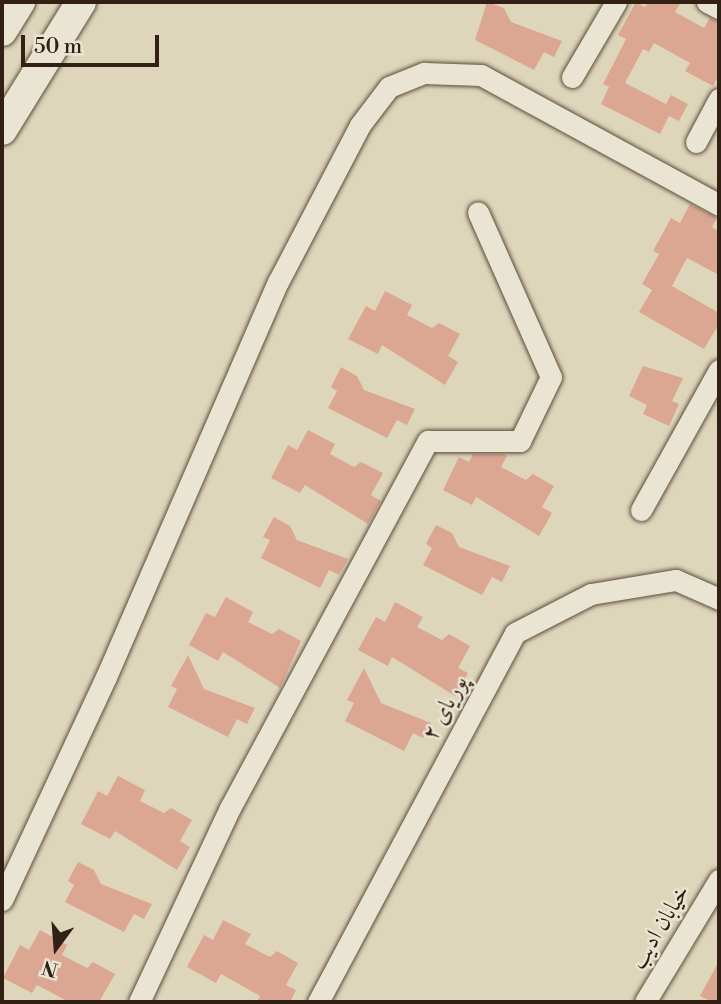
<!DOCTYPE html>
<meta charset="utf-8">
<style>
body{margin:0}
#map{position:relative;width:721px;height:1004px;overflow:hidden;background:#ded6bb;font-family:"Libre Bodoni",Amiri,serif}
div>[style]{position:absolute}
.building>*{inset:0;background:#dca792}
.roads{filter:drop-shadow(0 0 2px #5c4e3d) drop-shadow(0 0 2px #5c4e3d)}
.street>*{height:21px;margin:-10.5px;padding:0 10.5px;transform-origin:10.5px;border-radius:10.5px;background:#eae4d3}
.secondary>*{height:30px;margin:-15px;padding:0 15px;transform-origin:15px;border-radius:15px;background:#eae4d3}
span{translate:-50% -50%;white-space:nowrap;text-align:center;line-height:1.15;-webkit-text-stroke:5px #eae4d3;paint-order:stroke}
.street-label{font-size:23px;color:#312013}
.frame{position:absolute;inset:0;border:4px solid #312013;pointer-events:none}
.north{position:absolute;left:21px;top:913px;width:70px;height:70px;-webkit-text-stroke:5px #eae4d3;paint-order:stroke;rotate:196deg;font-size:19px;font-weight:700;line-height:28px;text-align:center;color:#312013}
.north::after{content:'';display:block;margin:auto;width:24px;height:32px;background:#312013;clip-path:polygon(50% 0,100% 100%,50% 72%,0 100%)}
.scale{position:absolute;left:21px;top:35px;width:138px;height:32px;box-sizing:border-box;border:4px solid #312013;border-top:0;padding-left:9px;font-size:21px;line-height:24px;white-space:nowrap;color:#312013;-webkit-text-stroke:5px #eae4d3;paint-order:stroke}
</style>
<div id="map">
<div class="building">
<i style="clip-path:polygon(487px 2px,504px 8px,511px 22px,562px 41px,554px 57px,544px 52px,534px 70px,475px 40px)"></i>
<i style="clip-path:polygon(636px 2px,645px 7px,648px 2px,681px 2px,675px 12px,704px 28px,710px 18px,719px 21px,719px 75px,713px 86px,685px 71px,690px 63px,654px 43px,649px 52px,643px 49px,625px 83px,666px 104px,671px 95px,688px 104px,679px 121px,669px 116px,660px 134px,601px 104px,609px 87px,603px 84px,626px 39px,618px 35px)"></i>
<i style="clip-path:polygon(690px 204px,717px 218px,712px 227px,719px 231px,719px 275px,687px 258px,672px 286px,719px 313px,719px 324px,704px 349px,639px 312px,652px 290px,642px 284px,659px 254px,653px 251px,671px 218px,680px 223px)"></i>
<i style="clip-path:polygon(385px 291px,412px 305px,407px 315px,432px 328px,439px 323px,460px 334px,448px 356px,458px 362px,445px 385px,382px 345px,378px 354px,348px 339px,366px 306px,375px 311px)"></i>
<i style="clip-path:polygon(643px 366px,683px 378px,672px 401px,679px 404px,669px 426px,643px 414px,647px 405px,629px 396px)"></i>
<i style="clip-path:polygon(341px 367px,357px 376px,364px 390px,415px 409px,407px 425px,397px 420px,387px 438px,328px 408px,337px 391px,331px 387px)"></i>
<i style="clip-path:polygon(308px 430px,335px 444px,330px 454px,354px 467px,361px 462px,383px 473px,371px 495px,381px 501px,368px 524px,305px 485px,300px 493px,271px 478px,288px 445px,297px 450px)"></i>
<i style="clip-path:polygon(473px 454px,503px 454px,507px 456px,501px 467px,526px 480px,533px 474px,554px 486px,542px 507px,552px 513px,539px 536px,476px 497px,472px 505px,443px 490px,459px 457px,469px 462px)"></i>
<i style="clip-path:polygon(274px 517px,290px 526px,297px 540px,348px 559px,339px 575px,329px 570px,320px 588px,261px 558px,270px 540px,263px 537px)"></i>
<i style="clip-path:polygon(436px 525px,452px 533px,459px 547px,510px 566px,502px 582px,492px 577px,482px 595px,423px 565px,432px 548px,426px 544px)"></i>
<i style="clip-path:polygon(226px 597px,253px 612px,248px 622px,272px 634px,279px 629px,301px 641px,280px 688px,223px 652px,218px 661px,189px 645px,206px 613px,215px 617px)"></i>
<i style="clip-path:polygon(395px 602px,423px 617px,417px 627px,442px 640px,449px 634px,470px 646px,458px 668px,468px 673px,455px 696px,392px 657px,388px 666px,358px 650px,376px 617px,385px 622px)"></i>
<i style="clip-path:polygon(188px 655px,204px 689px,255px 708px,247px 724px,237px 719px,228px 737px,168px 707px,177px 689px,171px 686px)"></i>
<i style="clip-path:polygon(364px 668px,381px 703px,431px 723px,423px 738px,413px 733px,404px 751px,345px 721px,354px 703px,347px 700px)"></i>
<i style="clip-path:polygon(118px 776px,145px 790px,140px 801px,164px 813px,171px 808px,192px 820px,180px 841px,190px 847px,177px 870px,115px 831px,110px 839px,81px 824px,98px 791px,107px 796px)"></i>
<i style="clip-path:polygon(78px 862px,94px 870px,101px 884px,152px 904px,144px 919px,134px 914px,124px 932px,65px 902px,74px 885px,68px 881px)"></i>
<i style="clip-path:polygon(223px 920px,251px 934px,245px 944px,270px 957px,277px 951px,298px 963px,286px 985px,296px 990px,290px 1002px,257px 1002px,260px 996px,221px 974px,216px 983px,187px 967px,204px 935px,213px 940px)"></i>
<i style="clip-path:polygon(40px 930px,67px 945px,62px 955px,87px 968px,93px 962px,115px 974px,99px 1002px,69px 1002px,37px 985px,32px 993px,3px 978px,20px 945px,29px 950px)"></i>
<i style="clip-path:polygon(719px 961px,719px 1002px,712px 1002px,700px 996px)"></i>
</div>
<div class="roads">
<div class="street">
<i style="left:707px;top:2px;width:13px;rotate:27deg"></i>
<i style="left:572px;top:77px;width:87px;rotate:-59.6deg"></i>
<i style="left:696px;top:142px;width:49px;rotate:-61.9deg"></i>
<i style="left:641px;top:510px;width:160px;rotate:-60.9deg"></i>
<i style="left:2px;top:900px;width:246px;rotate:-65deg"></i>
<i style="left:106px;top:677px;width:431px;rotate:-66.5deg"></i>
<i style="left:278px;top:282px;width:177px;rotate:-62.4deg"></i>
<i style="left:360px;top:125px;width:48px;rotate:-52.7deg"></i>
<i style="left:389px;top:87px;width:38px;rotate:-22deg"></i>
<i style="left:424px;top:73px;width:57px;rotate:2deg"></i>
<i style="left:481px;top:75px;width:271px;rotate:28.6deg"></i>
<i style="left:139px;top:1002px;width:214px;rotate:-64.9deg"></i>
<i style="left:230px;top:808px;width:417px;rotate:-61.7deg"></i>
<i style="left:428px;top:441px;width:92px"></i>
<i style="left:520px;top:441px;width:71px;rotate:-64.2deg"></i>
<i style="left:551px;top:377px;width:180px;rotate:-113.9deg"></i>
<i style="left:318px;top:1002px;width:418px;rotate:-61.9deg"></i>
<i style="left:515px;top:633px;width:85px;rotate:-27.2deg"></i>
<i style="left:591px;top:594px;width:86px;rotate:-9.4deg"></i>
<i style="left:676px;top:580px;width:47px;rotate:23.8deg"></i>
<i style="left:645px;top:1002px;width:143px;rotate:-58.8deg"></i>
</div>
<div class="secondary">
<i style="left:2px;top:31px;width:34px;rotate:-58deg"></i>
<i style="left:2px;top:130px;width:150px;rotate:-58.3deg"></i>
</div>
</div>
<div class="street-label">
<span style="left:445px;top:708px;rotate:-62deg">پوریای ۲</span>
<span style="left:660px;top:927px;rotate:-59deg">خیابان ادیب</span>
</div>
<div class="frame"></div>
<div class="north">N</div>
<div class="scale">50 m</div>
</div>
